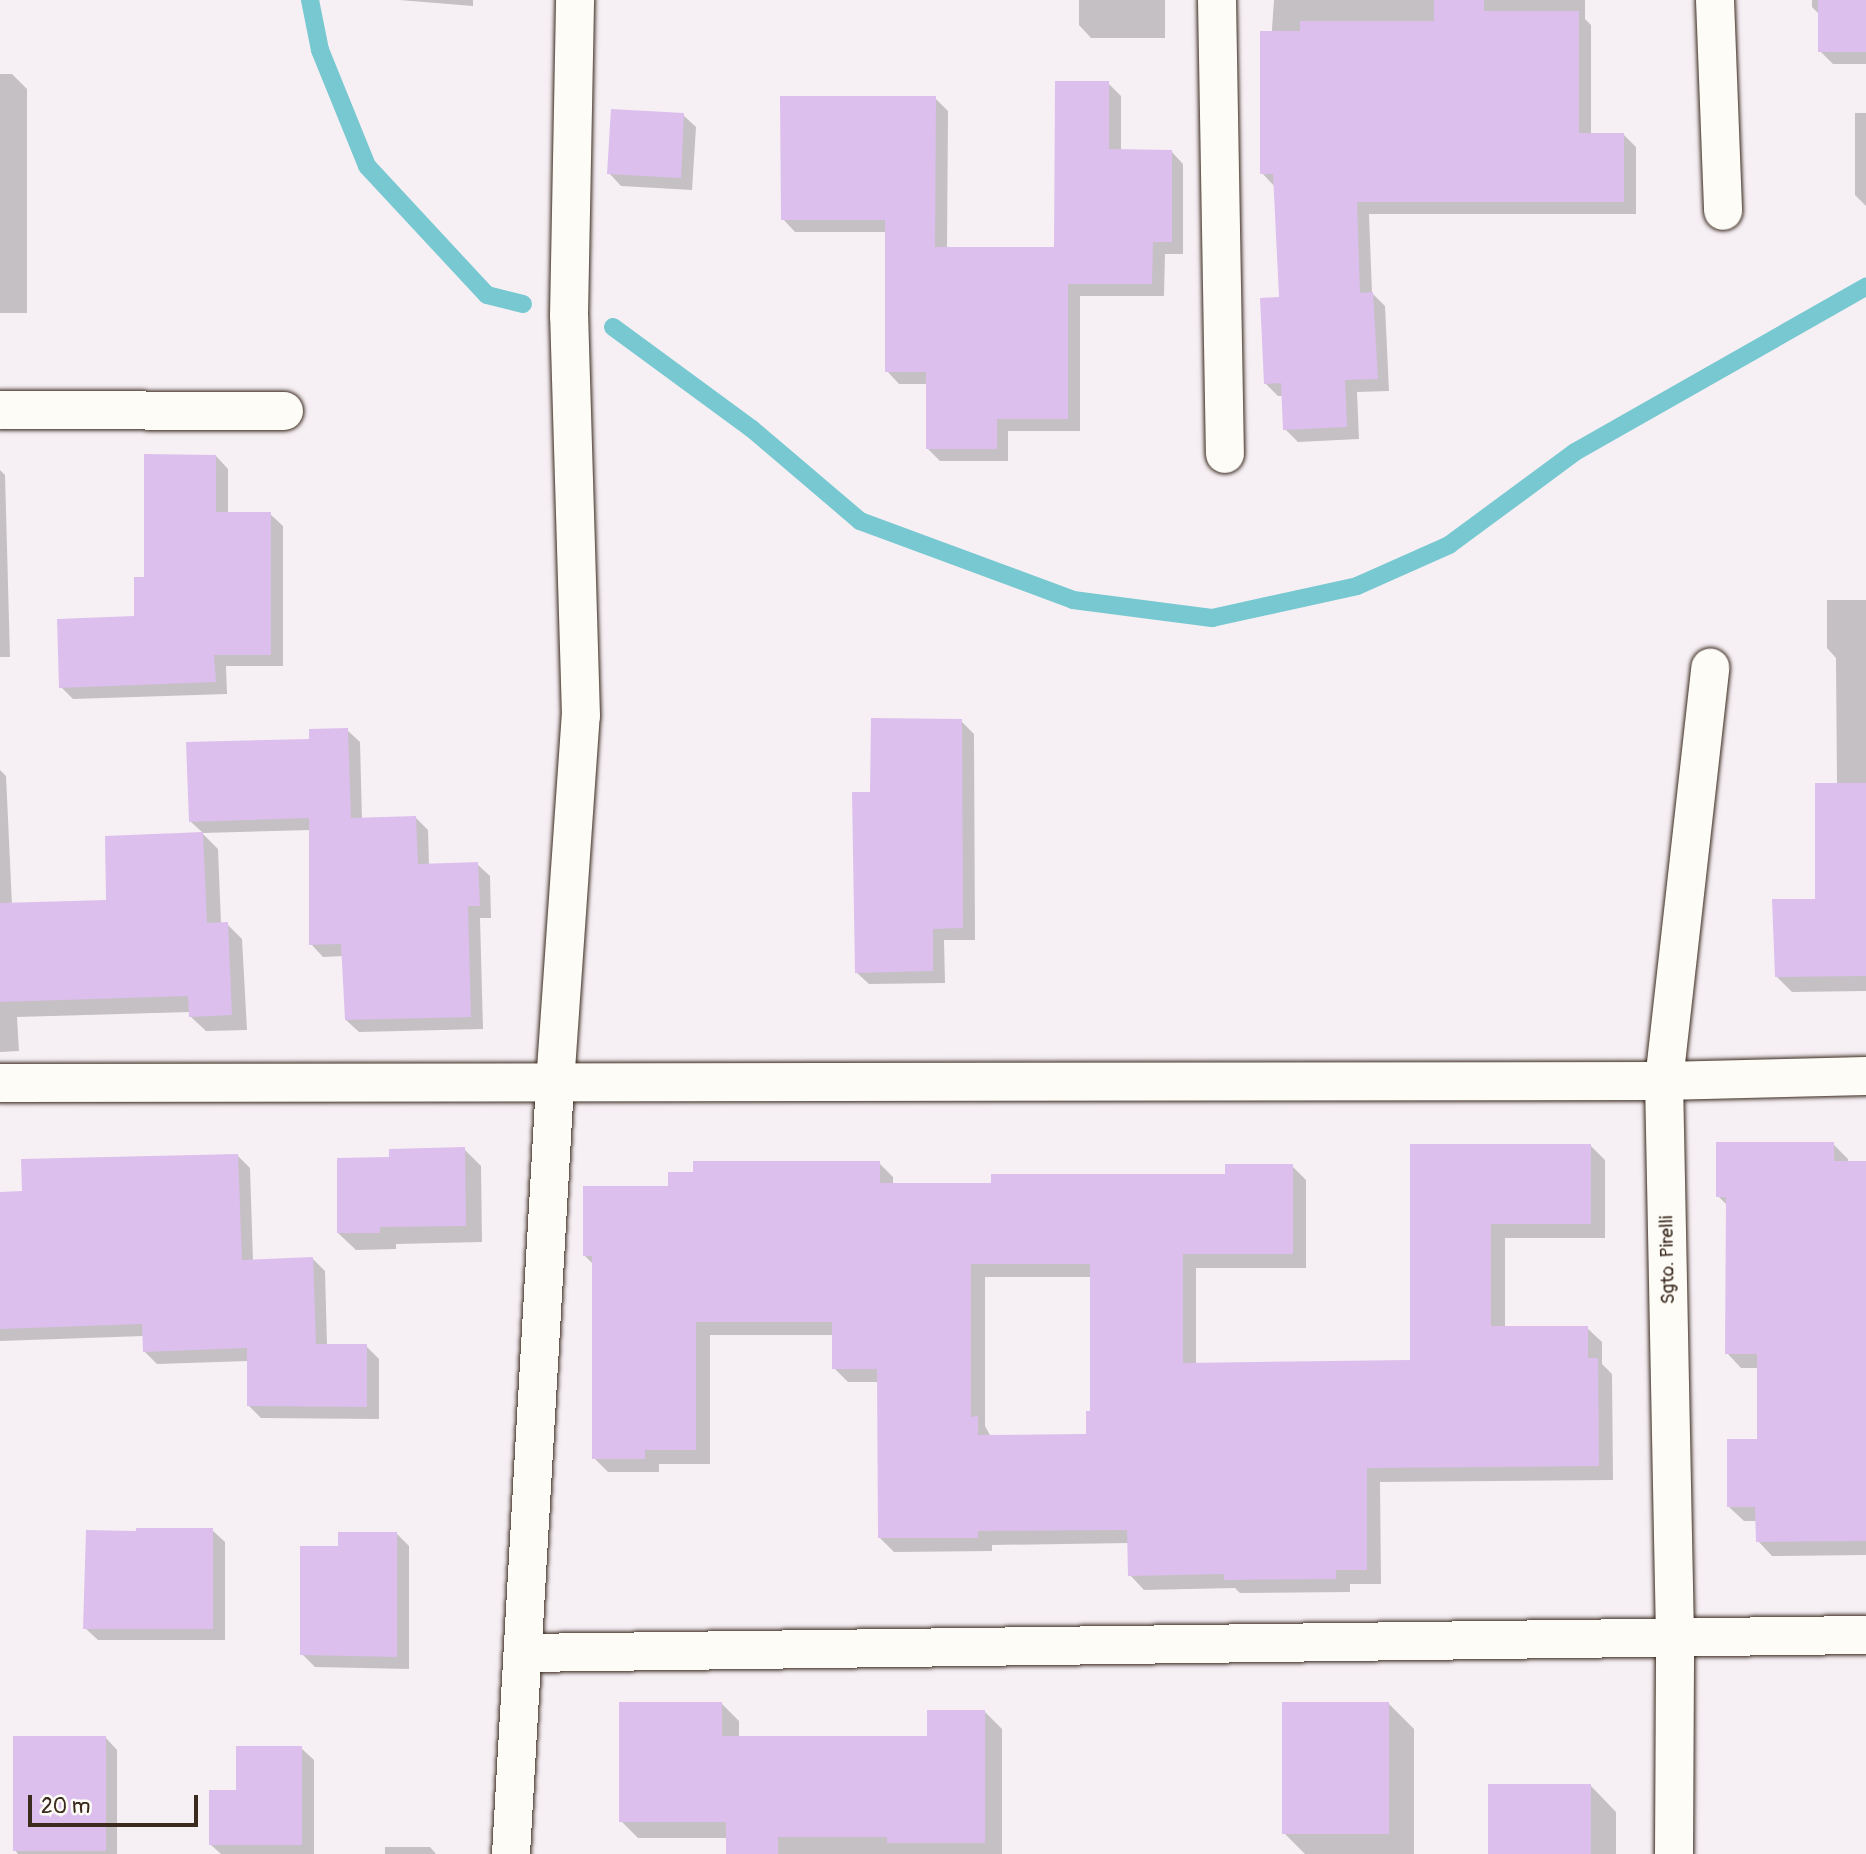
<!DOCTYPE html>
<style>
body{margin:0}
#map{position:relative;width:1866px;height:1854px;overflow:hidden;background:#f6f0f5;font-family:Pangolin,sans-serif}
div>[style]{position:absolute}
.shadow>*{inset:0;background:#0003}
.stream>*{height:18px;margin:-9px;padding:0 9px;transform-origin:9px;border-radius:9px;background:#77c8d0}
.building>*{inset:0;background:#dcbfec}
.roads{filter:drop-shadow(0 0 2px #3b2a1e) drop-shadow(0 0 2px #3b2a1e)}
.minor>*{height:38px;margin:-19px;padding:0 19px;transform-origin:19px;border-radius:19px;background:#fdfcf7}
span{translate:-50% -50%;white-space:nowrap;text-align:center;line-height:1.15;-webkit-text-stroke:5px #fdfcf7;paint-order:stroke}
.street-label{font-size:19px;color:#3b2a1e}
.scale{position:absolute;left:28px;top:1795px;width:170px;height:32px;box-sizing:border-box;border:4px solid #3b2a1e;border-top:0;padding-left:9px;font-size:21px;line-height:24px;white-space:nowrap;color:#3b2a1e;-webkit-text-stroke:5px #fdfcf7;paint-order:stroke}
</style>
<div id="map">
<div class="shadow">
<i style="clip-path:polygon(399px 0,473px 0,473px 6px)"></i>
<i style="clip-path:polygon(1079px 0,1165px 0,1165px 38px,1091px 38px,1079px 25px)"></i>
<i style="clip-path:polygon(1274px 0,1585px 0,1585px 19px,1591px 25px,1591px 135px,1624px 135px,1636px 147px,1636px 214px,1369px 214px,1372px 293px,1385px 306px,1389px 391px,1357px 392px,1359px 439px,1298px 442px,1285px 429px,1283px 396px,1278px 396px,1266px 384px,1281px 299px,1275px 187px,1262px 173px)"></i>
<i style="clip-path:polygon(1812px 0,1866px 0,1866px 64px,1833px 64px,1820px 51px,1820px 15px,1812px 7px)"></i>
<i style="clip-path:polygon(0 74px,12px 74px,27px 89px,27px 313px,0 313px)"></i>
<i style="clip-path:polygon(1108px 83px,1121px 96px,1121px 151px,1171px 151px,1183px 164px,1183px 254px,1165px 254px,1164px 296px,1080px 296px,1080px 431px,1008px 431px,1008px 461px,940px 461px,927px 448px,927px 384px,899px 384px,887px 371px,887px 232px,795px 232px,783px 219px,935px 98px,948px 111px,947px 249px,1055px 249px)"></i>
<i style="clip-path:polygon(1855px 113px,1866px 113px,1866px 206px,1855px 195px)"></i>
<i style="clip-path:polygon(683px 115px,696px 127px,692px 190px,621px 186px,609px 173px)"></i>
<i style="clip-path:polygon(216px 456px,228px 469px,228px 514px,270px 514px,283px 526px,283px 666px,226px 666px,227px 694px,73px 699px,61px 687px,136px 618px,145px 578px)"></i>
<i style="clip-path:polygon(0 470px,5px 475px,10px 657px,0 657px)"></i>
<i style="clip-path:polygon(1827px 600px,1866px 600px,1866px 991px,1792px 992px,1777px 977px,1817px 900px,1837px 785px,1836px 658px,1827px 648px)"></i>
<i style="clip-path:polygon(961px 721px,974px 734px,975px 940px,944px 940px,945px 983px,869px 984px,856px 972px,872px 794px)"></i>
<i style="clip-path:polygon(347px 730px,360px 742px,362px 820px,416px 818px,428px 830px,429px 866px,477px 864px,490px 876px,491px 918px,480px 918px,483px 1029px,359px 1032px,346px 1020px,344px 956px,323px 957px,311px 944px,311px 830px,203px 833px,190px 821px,311px 741px)"></i>
<i style="clip-path:polygon(0 770px,6px 776px,12px 905px,108px 902px,203px 834px,218px 849px,221px 924px,227px 924px,242px 939px,247px 1030px,206px 1031px,190px 1016px,190px 1012px,17px 1017px,19px 1051px,0 1052px)"></i>
<i style="clip-path:polygon(1833px 1144px,1848px 1159px,1848px 1163px,1866px 1163px,1866px 1555px,1772px 1556px,1758px 1541px,1757px 1521px,1744px 1521px,1729px 1507px,1759px 1441px,1759px 1368px,1741px 1368px,1727px 1353px,1728px 1206px,1718px 1196px)"></i>
<i style="clip-path:polygon(evenodd,1412px 1146px,1591px 1146px,1605px 1160px,1605px 1238px,1505px 1238px,1505px 1328px,1587px 1328px,1602px 1342px,1602px 1364px,1612px 1374px,1613px 1480px,1380px 1482px,1381px 1584px,1350px 1584px,1350px 1592px,1240px 1593px,1235px 1588px,1144px 1590px,1130px 1575px,1129px 1543px,992px 1545px,992px 1551px,894px 1552px,880px 1538px,879px 1382px,848px 1382px,834px 1368px,834px 1335px,710px 1335px,710px 1464px,659px 1464px,659px 1472px,608px 1472px,594px 1458px,594px 1265px,584px 1255px,670px 1187px,879px 1163px,893px 1177px,893px 1185px,993px 1185px,1227px 1176px,1292px 1166px,1306px 1180px,1306px 1268px,1196px 1268px,1196px 1365px,1412px 1362px,1412px 1146px,985px 1277px,1092px 1277px,1092px 1413px,1088px 1436px,991px 1437px,985px 1426px,985px 1277px)"></i>
<i style="clip-path:polygon(464px 1149px,481px 1166px,482px 1242px,396px 1244px,396px 1249px,356px 1250px,338px 1233px,391px 1159px)"></i>
<i style="clip-path:polygon(237px 1155px,250px 1168px,253px 1261px,313px 1259px,325px 1271px,327px 1346px,366px 1346px,379px 1359px,379px 1419px,261px 1418px,248px 1405px,248px 1361px,157px 1364px,144px 1351px,144px 1336px,0 1341px,0 1194px,23px 1193px)"></i>
<i style="clip-path:polygon(212px 1530px,225px 1542px,225px 1640px,98px 1640px,85px 1628px)"></i>
<i style="clip-path:polygon(397px 1534px,409px 1546px,409px 1669px,315px 1667px,302px 1654px,339px 1548px)"></i>
<i style="clip-path:polygon(721px 1703px,739px 1721px,739px 1737px,929px 1737px,985px 1712px,1002px 1729px,1002px 1854px,728px 1854px,728px 1838px,638px 1838px,621px 1821px)"></i>
<i style="clip-path:polygon(1388px 1703px,1414px 1729px,1414px 1854px,1305px 1854px,1284px 1833px)"></i>
<i style="clip-path:polygon(105px 1737px,117px 1750px,117px 1854px,18px 1854px,15px 1850px)"></i>
<i style="clip-path:polygon(301px 1748px,314px 1760px,314px 1854px,221px 1854px,211px 1845px,238px 1792px)"></i>
<i style="clip-path:polygon(1591px 1786px,1616px 1812px,1616px 1854px,1489px 1854px)"></i>
<i style="clip-path:polygon(385px 1847px,430px 1847px,436px 1854px,385px 1854px)"></i>
</div>
<div class="stream">
<i style="left:310px;top:0;width:51px;rotate:78.7deg"></i>
<i style="left:320px;top:50px;width:125px;rotate:67.9deg"></i>
<i style="left:367px;top:166px;width:176px;rotate:47.1deg"></i>
<i style="left:487px;top:295px;width:37px;rotate:14deg"></i>
<i style="left:613px;top:327px;width:172px;rotate:36.3deg"></i>
<i style="left:752px;top:429px;width:142px;rotate:40.4deg"></i>
<i style="left:860px;top:521px;width:227px;rotate:20.3deg"></i>
<i style="left:1073px;top:600px;width:140px;rotate:7.4deg"></i>
<i style="left:1212px;top:618px;width:148px;rotate:-12.4deg"></i>
<i style="left:1357px;top:586px;width:101px;rotate:-24deg"></i>
<i style="left:1449px;top:545px;width:157px;rotate:-36.4deg"></i>
<i style="left:1575px;top:452px;width:335px;rotate:-29.6deg"></i>
</div>
<div class="building">
<i style="clip-path:polygon(1434px 0,1484px 0,1484px 11px,1579px 11px,1579px 133px,1624px 133px,1624px 202px,1357px 202px,1360px 293px,1373px 292px,1378px 379px,1345px 380px,1347px 427px,1283px 430px,1281px 383px,1264px 384px,1260px 298px,1279px 297px,1273px 174px,1260px 174px,1260px 31px,1300px 31px,1300px 21px,1434px 21px)"></i>
<i style="clip-path:polygon(1818px 0,1866px 0,1866px 52px,1818px 52px)"></i>
<i style="clip-path:polygon(1055px 81px,1109px 81px,1109px 149px,1172px 150px,1172px 242px,1153px 242px,1152px 284px,1068px 284px,1068px 419px,997px 419px,997px 449px,926px 449px,926px 372px,885px 372px,885px 220px,781px 220px,780px 96px,936px 96px,935px 247px,1054px 247px)"></i>
<i style="clip-path:polygon(611px 109px,684px 113px,681px 178px,607px 174px)"></i>
<i style="clip-path:polygon(144px 454px,216px 455px,216px 512px,271px 512px,271px 655px,214px 655px,216px 682px,59px 688px,57px 619px,134px 616px,134px 577px,144px 577px)"></i>
<i style="clip-path:polygon(871px 718px,962px 719px,963px 928px,933px 929px,933px 971px,855px 973px,852px 792px,870px 792px)"></i>
<i style="clip-path:polygon(348px 728px,351px 818px,416px 816px,418px 864px,478px 862px,480px 906px,468px 906px,471px 1017px,345px 1020px,341px 944px,309px 945px,309px 818px,189px 822px,186px 742px,309px 739px,309px 729px)"></i>
<i style="clip-path:polygon(1815px 783px,1866px 783px,1866px 976px,1775px 977px,1772px 899px,1815px 899px)"></i>
<i style="clip-path:polygon(203px 832px,207px 923px,228px 922px,232px 1015px,189px 1017px,188px 996px,0 1002px,0 903px,106px 900px,105px 836px)"></i>
<i style="clip-path:polygon(1716px 1142px,1834px 1142px,1834px 1161px,1866px 1161px,1866px 1541px,1756px 1542px,1755px 1507px,1727px 1507px,1727px 1439px,1757px 1439px,1757px 1354px,1725px 1354px,1726px 1197px,1716px 1197px)"></i>
<i style="clip-path:polygon(evenodd,1410px 1144px,1591px 1144px,1591px 1224px,1491px 1224px,1491px 1326px,1588px 1326px,1588px 1358px,1598px 1358px,1599px 1466px,1367px 1468px,1367px 1570px,1336px 1570px,1336px 1579px,1224px 1580px,1224px 1574px,1128px 1576px,1127px 1530px,978px 1531px,978px 1538px,878px 1538px,877px 1369px,832px 1369px,832px 1322px,696px 1322px,696px 1450px,645px 1450px,645px 1459px,592px 1459px,592px 1256px,583px 1256px,583px 1186px,668px 1186px,668px 1172px,693px 1172px,693px 1161px,880px 1161px,880px 1183px,991px 1183px,991px 1174px,1225px 1174px,1225px 1164px,1293px 1164px,1293px 1254px,1183px 1254px,1183px 1363px,1410px 1360px,1410px 1144px,971px 1264px,1090px 1264px,1090px 1411px,1086px 1411px,1086px 1434px,978px 1435px,978px 1416px,971px 1417px,971px 1264px)"></i>
<i style="clip-path:polygon(465px 1147px,466px 1226px,380px 1227px,380px 1233px,337px 1233px,337px 1158px,389px 1157px,389px 1149px)"></i>
<i style="clip-path:polygon(238px 1154px,242px 1260px,313px 1257px,316px 1344px,367px 1344px,367px 1407px,247px 1406px,247px 1348px,143px 1352px,142px 1324px,0 1329px,0 1192px,22px 1191px,21px 1159px)"></i>
<i style="clip-path:polygon(136px 1528px,213px 1528px,213px 1629px,83px 1629px,86px 1530px,136px 1531px)"></i>
<i style="clip-path:polygon(338px 1532px,397px 1532px,397px 1657px,300px 1655px,300px 1546px,338px 1546px)"></i>
<i style="clip-path:polygon(619px 1702px,722px 1702px,722px 1736px,927px 1736px,927px 1710px,985px 1710px,985px 1843px,887px 1843px,887px 1837px,778px 1837px,778px 1854px,726px 1854px,726px 1822px,619px 1822px)"></i>
<i style="clip-path:polygon(1282px 1702px,1389px 1702px,1389px 1834px,1282px 1834px)"></i>
<i style="clip-path:polygon(13px 1736px,106px 1736px,106px 1851px,13px 1851px)"></i>
<i style="clip-path:polygon(236px 1746px,302px 1746px,302px 1845px,209px 1845px,209px 1790px,236px 1790px)"></i>
<i style="clip-path:polygon(1488px 1784px,1591px 1784px,1591px 1854px,1488px 1854px)"></i>
</div>
<div class="roads">
<div class="minor">
<i style="left:1217px;top:0;width:454px;rotate:89deg"></i>
<i style="left:1715px;top:0;width:211px;rotate:87.8deg"></i>
<i style="left:0;top:410px;width:284px;rotate:0.2deg"></i>
<i style="left:0;top:1083px;width:1664px;rotate:-0.07deg"></i>
<i style="left:1664px;top:1081px;width:202px;rotate:-1.4deg"></i>
<i style="left:523px;top:1653px;width:1343px;rotate:-0.77deg"></i>
<i style="left:511px;top:1854px;width:771px;rotate:-86.73deg"></i>
<i style="left:555px;top:1084px;width:369px;rotate:-86deg"></i>
<i style="left:581px;top:716px;width:400px;rotate:-91.7deg"></i>
<i style="left:569px;top:316px;width:316px;rotate:-88.9deg"></i>
<i style="left:1674px;top:1854px;width:217px;rotate:-89.7deg"></i>
<i style="left:1675px;top:1637px;width:556px;rotate:-91.13deg"></i>
<i style="left:1664px;top:1081px;width:416px;rotate:-83.6deg"></i>
</div>
</div>
<div class="street-label">
<span style="left:1668px;top:1260px;rotate:-91deg">Sgto. Pirelli</span>
</div>
<div class="scale">20 m</div>
</div>
